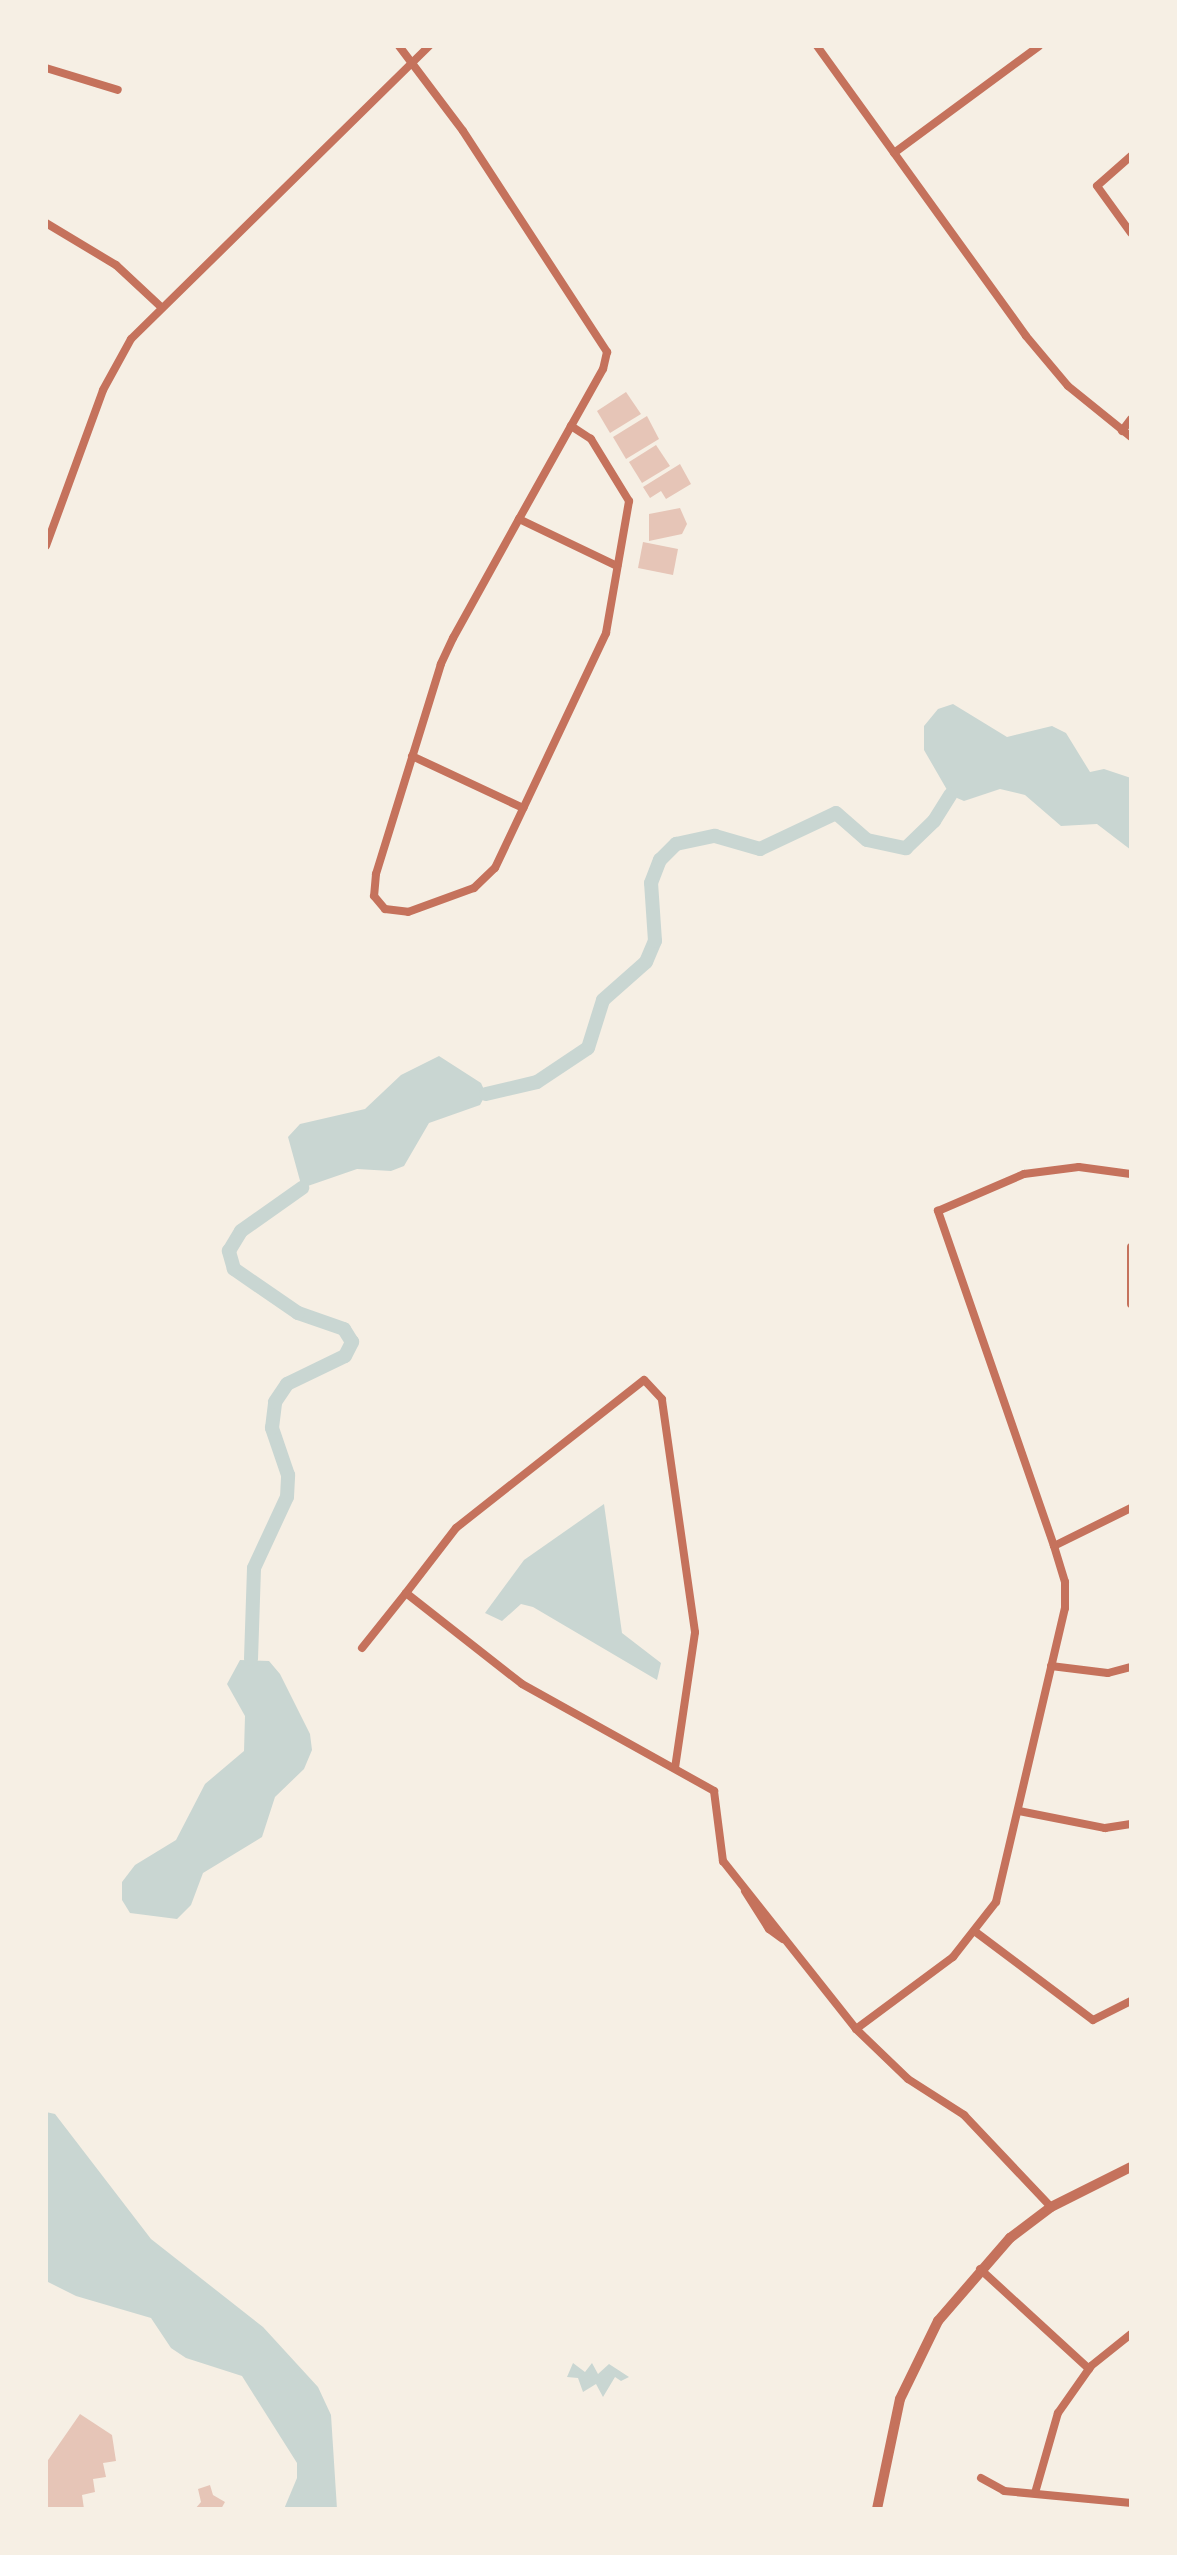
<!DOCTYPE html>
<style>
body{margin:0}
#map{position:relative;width:1177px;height:2555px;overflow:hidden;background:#f6efe4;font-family:Ubuntu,sans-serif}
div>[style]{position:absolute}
.water>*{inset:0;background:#c9d6d2}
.canal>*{height:14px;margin:-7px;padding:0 7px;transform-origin:7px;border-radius:7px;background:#c9d6d2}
.building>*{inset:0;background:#e6c5b7}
.minor>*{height:8px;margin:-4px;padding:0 4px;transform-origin:4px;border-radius:4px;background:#c5725c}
.tertiary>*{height:10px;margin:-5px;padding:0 5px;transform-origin:5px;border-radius:5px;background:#c5725c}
span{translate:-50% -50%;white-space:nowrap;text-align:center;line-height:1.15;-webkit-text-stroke:7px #f6efe4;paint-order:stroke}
.frame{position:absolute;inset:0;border:48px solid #f6efe4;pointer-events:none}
</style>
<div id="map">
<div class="water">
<i style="clip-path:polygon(953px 704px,1007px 737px,1052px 726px,1066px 733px,1090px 772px,1104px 769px,1131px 778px,1131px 850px,1097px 824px,1061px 826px,1025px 795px,1000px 789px,964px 801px,950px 795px,924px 750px,924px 726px,938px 709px)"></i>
<i style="clip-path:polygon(439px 1056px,481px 1083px,486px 1094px,480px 1105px,429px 1123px,404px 1166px,391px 1171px,357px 1169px,302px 1188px,288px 1137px,300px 1124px,365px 1109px,401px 1075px)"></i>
<i style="clip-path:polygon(604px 1504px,622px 1633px,661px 1663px,657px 1680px,533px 1607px,521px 1604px,502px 1621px,485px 1613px,524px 1560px)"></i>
<i style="clip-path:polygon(240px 1660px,269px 1661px,280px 1674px,310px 1734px,312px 1750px,304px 1769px,275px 1797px,262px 1837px,203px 1873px,191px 1905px,177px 1919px,130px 1913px,122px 1900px,122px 1882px,135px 1865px,176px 1840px,205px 1784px,244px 1751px,245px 1716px,227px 1684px)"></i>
<i style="clip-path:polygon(46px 2112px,55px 2114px,151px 2239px,263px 2327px,318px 2387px,331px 2415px,337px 2509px,284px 2509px,297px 2478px,297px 2463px,242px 2376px,186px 2358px,171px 2348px,151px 2318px,76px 2296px,46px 2281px)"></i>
<i style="clip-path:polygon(573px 2363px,585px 2372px,592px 2363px,598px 2374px,609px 2364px,629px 2377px,621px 2381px,615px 2377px,603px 2397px,596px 2384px,583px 2392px,578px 2378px,567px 2377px)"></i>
</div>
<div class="canal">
<i style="left:486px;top:1094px;width:52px;rotate:-13.2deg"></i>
<i style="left:537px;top:1082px;width:61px;rotate:-33.7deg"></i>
<i style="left:588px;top:1048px;width:50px;rotate:-72.6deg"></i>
<i style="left:603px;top:1000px;width:57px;rotate:-41.5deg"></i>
<i style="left:646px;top:962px;width:23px;rotate:-67deg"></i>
<i style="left:655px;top:941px;width:58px;rotate:-93.9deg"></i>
<i style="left:651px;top:883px;width:25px;rotate:-69deg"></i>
<i style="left:660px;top:860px;width:23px;rotate:-45deg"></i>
<i style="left:676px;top:844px;width:40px;rotate:-12deg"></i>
<i style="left:715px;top:836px;width:47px;rotate:16.1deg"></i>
<i style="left:760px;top:849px;width:84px;rotate:-25.3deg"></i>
<i style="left:836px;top:813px;width:41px;rotate:41.1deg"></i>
<i style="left:867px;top:840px;width:40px;rotate:12deg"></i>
<i style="left:906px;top:848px;width:39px;rotate:-44deg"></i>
<i style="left:934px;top:821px;width:31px;rotate:-58deg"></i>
<i style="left:251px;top:1659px;width:91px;rotate:-88.1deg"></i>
<i style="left:254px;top:1568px;width:78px;rotate:-65.1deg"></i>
<i style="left:287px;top:1497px;width:22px;rotate:-87deg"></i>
<i style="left:288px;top:1475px;width:50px;rotate:-108.8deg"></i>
<i style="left:272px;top:1428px;width:26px;rotate:-83deg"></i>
<i style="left:275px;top:1402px;width:22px;rotate:-56deg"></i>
<i style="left:287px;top:1384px;width:64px;rotate:-25.8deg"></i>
<i style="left:345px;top:1356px;width:16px;rotate:-63deg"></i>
<i style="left:352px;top:1342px;width:15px;rotate:-122deg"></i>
<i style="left:344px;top:1329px;width:49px;rotate:-160.8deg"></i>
<i style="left:298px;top:1313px;width:78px;rotate:-145.5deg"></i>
<i style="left:234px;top:1269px;width:19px;rotate:-106deg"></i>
<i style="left:229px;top:1251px;width:23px;rotate:-59deg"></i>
<i style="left:241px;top:1231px;width:75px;rotate:-35.2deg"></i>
</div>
<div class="building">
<i style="clip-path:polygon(626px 392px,641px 414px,610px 433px,597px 411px)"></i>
<i style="clip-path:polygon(647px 416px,659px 439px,626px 459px,613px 437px)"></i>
<i style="clip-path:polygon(656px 445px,670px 466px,642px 483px,629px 462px)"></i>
<i style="clip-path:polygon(680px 464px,691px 484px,666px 499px,661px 491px,650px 498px,643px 487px)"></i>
<i style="clip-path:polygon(680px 508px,687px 524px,682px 534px,649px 541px,649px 514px)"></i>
<i style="clip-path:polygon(643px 542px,678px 549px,673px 575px,638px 568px)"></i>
<i style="clip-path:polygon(80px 2414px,112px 2435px,116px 2461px,103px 2463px,106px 2477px,93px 2479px,95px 2492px,82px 2495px,84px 2509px,46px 2509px,46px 2463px)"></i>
<i style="clip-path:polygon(210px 2485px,213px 2495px,225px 2502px,221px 2509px,195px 2509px,201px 2502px,198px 2489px)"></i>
</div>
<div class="minor">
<i style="left:399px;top:46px;width:106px;rotate:53deg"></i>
<i style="left:463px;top:131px;width:264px;rotate:56.9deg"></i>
<i style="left:607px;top:352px;width:17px;rotate:103deg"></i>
<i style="left:603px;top:369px;width:65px;rotate:119.3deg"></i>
<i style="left:571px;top:426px;width:107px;rotate:119.2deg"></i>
<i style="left:519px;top:519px;width:136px;rotate:119deg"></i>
<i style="left:453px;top:638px;width:29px;rotate:115deg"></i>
<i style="left:441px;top:664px;width:220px;rotate:107.2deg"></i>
<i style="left:376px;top:874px;width:22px;rotate:95deg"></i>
<i style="left:374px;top:896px;width:17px;rotate:50deg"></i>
<i style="left:385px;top:909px;width:23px;rotate:7deg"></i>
<i style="left:408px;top:912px;width:70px;rotate:-20deg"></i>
<i style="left:474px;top:888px;width:29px;rotate:-44deg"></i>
<i style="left:495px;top:868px;width:260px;rotate:-64.7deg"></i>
<i style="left:606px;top:633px;width:134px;rotate:-80.1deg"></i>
<i style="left:629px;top:501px;width:73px;rotate:-121.5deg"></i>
<i style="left:591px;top:439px;width:24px;rotate:-147deg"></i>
<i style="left:817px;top:46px;width:357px;rotate:54.2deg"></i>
<i style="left:1026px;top:336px;width:65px;rotate:50deg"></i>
<i style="left:1068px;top:386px;width:81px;rotate:39deg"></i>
<i style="left:46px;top:68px;width:75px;rotate:17deg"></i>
<i style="left:894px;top:153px;width:180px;rotate:-36.4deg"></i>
<i style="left:1131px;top:156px;width:45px;rotate:138.6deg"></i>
<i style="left:1097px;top:186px;width:58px;rotate:54.1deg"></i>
<i style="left:46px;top:223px;width:82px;rotate:31deg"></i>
<i style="left:116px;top:265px;width:60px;rotate:43deg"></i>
<i style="left:1122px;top:431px;width:15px;rotate:-53deg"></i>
<i style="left:519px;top:519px;width:109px;rotate:25.6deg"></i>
<i style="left:46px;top:546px;width:166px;rotate:-69.9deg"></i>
<i style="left:103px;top:390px;width:58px;rotate:-61.2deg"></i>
<i style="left:131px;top:339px;width:418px;rotate:-44.5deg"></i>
<i style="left:412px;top:756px;width:123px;rotate:25.1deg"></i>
<i style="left:1131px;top:1247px;width:57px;rotate:90deg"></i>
<i style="left:1054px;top:1546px;width:86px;rotate:-26.3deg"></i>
<i style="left:362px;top:1648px;width:70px;rotate:-51.3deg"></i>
<i style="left:1051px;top:1666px;width:57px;rotate:7deg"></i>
<i style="left:1108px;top:1673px;width:24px;rotate:-15deg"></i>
<i style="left:675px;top:1768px;width:137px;rotate:-81.6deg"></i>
<i style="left:695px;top:1632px;width:235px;rotate:-98.1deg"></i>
<i style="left:662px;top:1399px;width:26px;rotate:-133deg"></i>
<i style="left:644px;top:1380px;width:239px;rotate:141.8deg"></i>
<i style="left:456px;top:1528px;width:82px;rotate:127.6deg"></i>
<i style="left:406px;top:1593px;width:147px;rotate:38.1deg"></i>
<i style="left:522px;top:1684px;width:220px;rotate:29.1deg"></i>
<i style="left:714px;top:1791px;width:71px;rotate:82.7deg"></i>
<i style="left:723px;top:1861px;width:214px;rotate:51.6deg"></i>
<i style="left:856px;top:2029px;width:72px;rotate:43.9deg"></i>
<i style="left:908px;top:2079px;width:67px;rotate:32.7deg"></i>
<i style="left:964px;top:2115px;width:127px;rotate:46.6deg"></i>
<i style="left:1019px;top:1811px;width:88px;rotate:11.2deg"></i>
<i style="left:1105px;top:1828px;width:26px;rotate:-9deg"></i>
<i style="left:745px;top:1891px;width:45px;rotate:57.7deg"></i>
<i style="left:769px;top:1929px;width:17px;rotate:36deg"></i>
<i style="left:977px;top:1933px;width:145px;rotate:36.9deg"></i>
<i style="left:1093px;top:2020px;width:42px;rotate:-26.6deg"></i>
<i style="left:856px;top:2029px;width:121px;rotate:-36.6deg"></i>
<i style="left:953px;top:1957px;width:70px;rotate:-52deg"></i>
<i style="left:996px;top:1902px;width:302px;rotate:-76.8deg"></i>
<i style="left:1065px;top:1608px;width:26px;rotate:-90deg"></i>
<i style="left:1065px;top:1582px;width:38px;rotate:-107deg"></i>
<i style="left:1054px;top:1546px;width:355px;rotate:-109.1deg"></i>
<i style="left:938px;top:1211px;width:94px;rotate:-23.3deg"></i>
<i style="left:1024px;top:1174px;width:55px;rotate:-7.3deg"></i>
<i style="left:1079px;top:1167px;width:52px;rotate:7.7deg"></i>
<i style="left:980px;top:2269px;width:148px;rotate:42.5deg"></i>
<i style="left:981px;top:2478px;width:26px;rotate:29deg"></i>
<i style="left:1004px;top:2491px;width:128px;rotate:5.4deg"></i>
<i style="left:1035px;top:2493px;width:83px;rotate:-74deg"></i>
<i style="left:1058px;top:2413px;width:57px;rotate:-54.9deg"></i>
<i style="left:1091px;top:2366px;width:51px;rotate:-38.7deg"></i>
</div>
<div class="tertiary">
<i style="left:877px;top:2509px;width:112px;rotate:-78.2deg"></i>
<i style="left:900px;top:2399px;width:87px;rotate:-64deg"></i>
<i style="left:938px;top:2321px;width:110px;rotate:-49.1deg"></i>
<i style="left:1010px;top:2238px;width:51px;rotate:-37.1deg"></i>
<i style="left:1051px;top:2207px;width:89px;rotate:-26.6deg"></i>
</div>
<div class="frame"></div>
</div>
